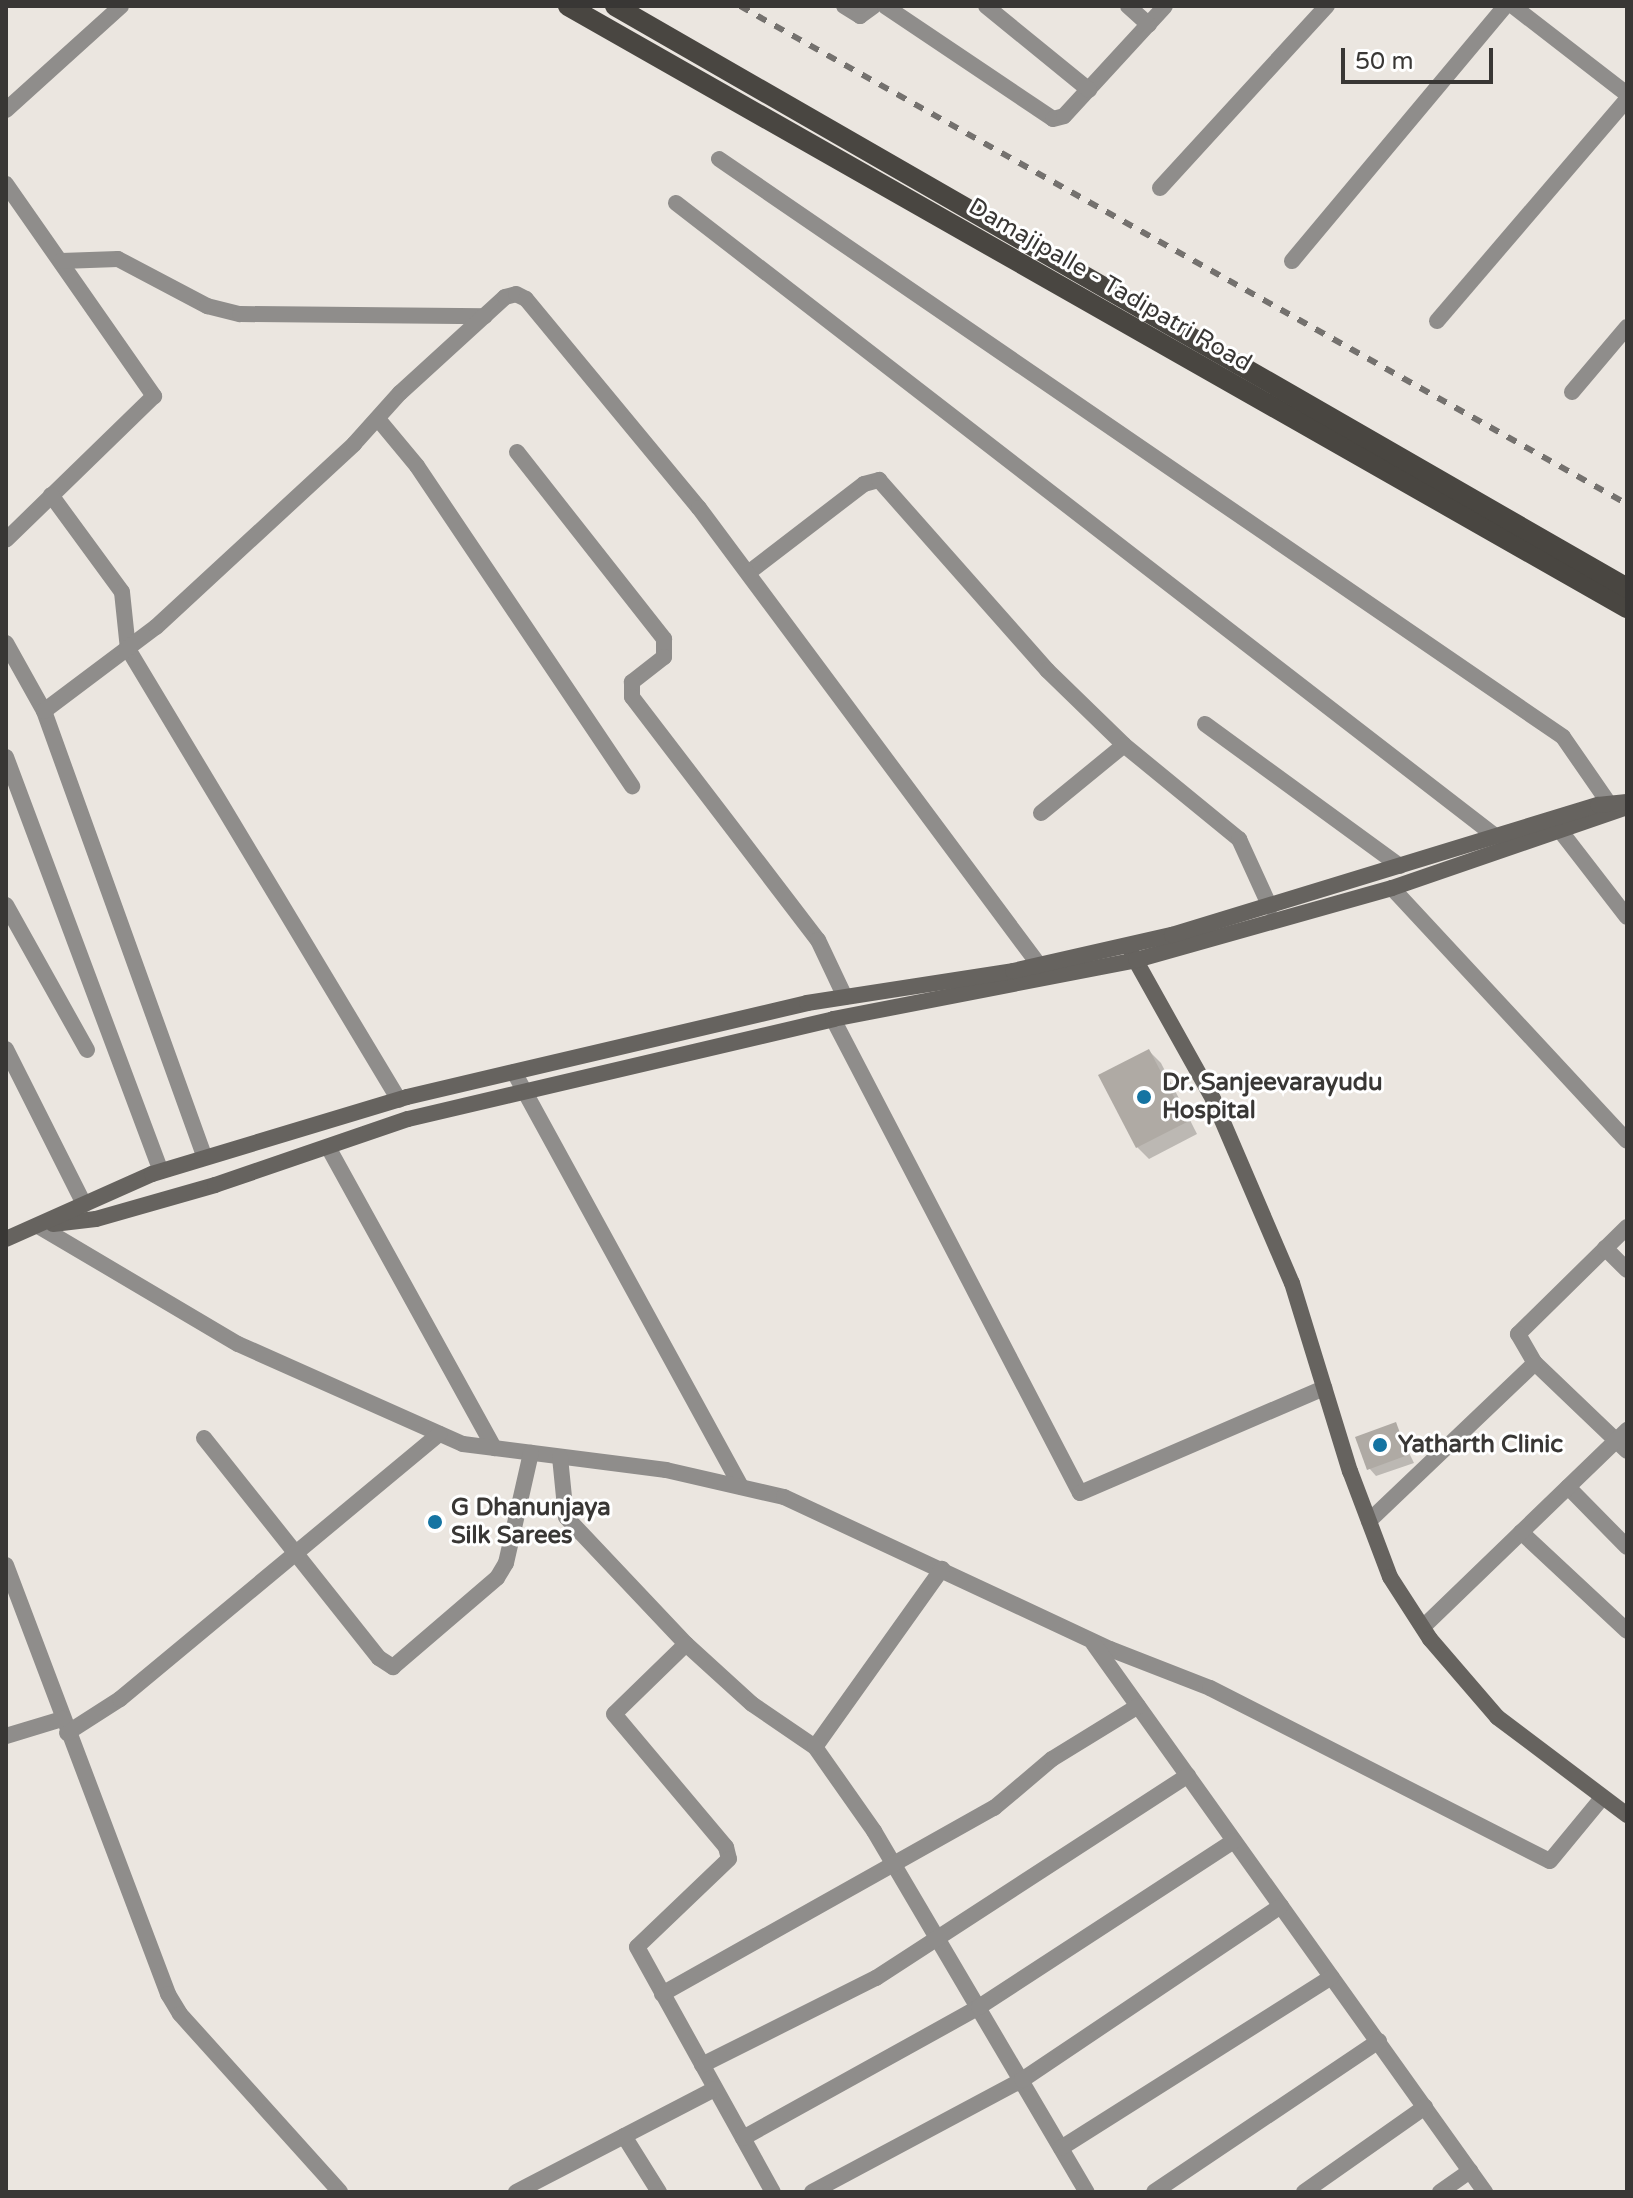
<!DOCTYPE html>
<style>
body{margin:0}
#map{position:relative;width:1633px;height:2198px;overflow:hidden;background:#ebe6e0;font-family:"Varela Round",sans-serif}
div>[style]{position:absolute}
.shadow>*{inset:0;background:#0003}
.building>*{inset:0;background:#afaaa4}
.street>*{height:16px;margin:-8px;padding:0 8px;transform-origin:8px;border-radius:8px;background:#8f8d8b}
.secondary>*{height:16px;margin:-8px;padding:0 8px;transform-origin:8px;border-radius:8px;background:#66635f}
.primary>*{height:20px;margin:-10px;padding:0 10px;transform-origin:10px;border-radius:10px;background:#494641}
.rail>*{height:6px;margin-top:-3px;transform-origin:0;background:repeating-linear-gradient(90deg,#74716e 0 10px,transparent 0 20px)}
.dots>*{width:22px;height:22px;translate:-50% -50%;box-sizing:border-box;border:4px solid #fff;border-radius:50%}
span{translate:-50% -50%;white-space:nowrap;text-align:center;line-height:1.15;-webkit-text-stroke:6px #fff;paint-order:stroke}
.street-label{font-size:24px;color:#393735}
.poi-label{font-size:24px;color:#393735;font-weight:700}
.left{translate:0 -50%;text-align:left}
.frame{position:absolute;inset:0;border:8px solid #393735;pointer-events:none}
.scale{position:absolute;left:1341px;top:48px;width:152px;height:36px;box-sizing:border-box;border:4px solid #393735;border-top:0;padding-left:10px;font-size:24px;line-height:28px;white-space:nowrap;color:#393735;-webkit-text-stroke:6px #fff;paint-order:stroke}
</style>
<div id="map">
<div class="shadow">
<i style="clip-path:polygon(1149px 1051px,1161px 1063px,1197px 1134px,1149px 1159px,1137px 1147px)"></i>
<i style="clip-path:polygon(1395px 1424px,1414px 1463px,1376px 1476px,1369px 1468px)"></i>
</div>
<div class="building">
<i style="clip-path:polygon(1149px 1049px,1187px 1122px,1136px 1148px,1098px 1075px)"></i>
<i style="clip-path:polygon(1396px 1422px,1408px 1455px,1367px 1470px,1355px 1437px)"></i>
</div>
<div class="street">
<i style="left:844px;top:6px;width:19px;rotate:32deg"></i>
<i style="left:860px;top:16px;width:17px;rotate:-36deg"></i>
<i style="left:885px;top:6px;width:202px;rotate:33.9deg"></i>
<i style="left:1053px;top:119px;width:11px;rotate:-15deg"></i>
<i style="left:1064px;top:116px;width:149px;rotate:-47.4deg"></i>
<i style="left:986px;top:6px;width:133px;rotate:39.2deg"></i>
<i style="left:1128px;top:6px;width:28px;rotate:42deg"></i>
<i style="left:1513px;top:6px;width:144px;rotate:37.7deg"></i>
<i style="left:6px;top:110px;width:155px;rotate:-42.1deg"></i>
<i style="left:719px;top:159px;width:1023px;rotate:34.4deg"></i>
<i style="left:1563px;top:737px;width:79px;rotate:55.3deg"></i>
<i style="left:6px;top:184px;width:259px;rotate:55.1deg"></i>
<i style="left:154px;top:396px;width:206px;rotate:135.8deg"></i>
<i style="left:1160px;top:188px;width:247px;rotate:-47.5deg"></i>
<i style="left:676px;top:203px;width:1035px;rotate:37.7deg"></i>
<i style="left:61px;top:261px;width:57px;rotate:-2deg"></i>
<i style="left:118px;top:259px;width:101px;rotate:27.8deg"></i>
<i style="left:207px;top:306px;width:34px;rotate:14deg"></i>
<i style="left:240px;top:314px;width:245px;rotate:0.5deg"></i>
<i style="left:1292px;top:261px;width:332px;rotate:-50.1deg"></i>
<i style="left:1437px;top:321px;width:292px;rotate:-49.4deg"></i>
<i style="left:1572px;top:392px;width:85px;rotate:-49.8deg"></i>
<i style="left:378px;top:419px;width:61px;rotate:50.3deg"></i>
<i style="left:417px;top:466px;width:386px;rotate:56.1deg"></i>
<i style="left:517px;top:452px;width:238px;rotate:51.8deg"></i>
<i style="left:664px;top:639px;width:18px;rotate:90deg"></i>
<i style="left:664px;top:657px;width:41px;rotate:142deg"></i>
<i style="left:632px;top:682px;width:15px;rotate:90deg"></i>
<i style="left:632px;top:697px;width:306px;rotate:52.6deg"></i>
<i style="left:818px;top:940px;width:63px;rotate:64.7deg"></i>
<i style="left:51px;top:495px;width:120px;rotate:53.8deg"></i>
<i style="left:122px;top:592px;width:57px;rotate:84deg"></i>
<i style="left:128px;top:649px;width:526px;rotate:59deg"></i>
<i style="left:748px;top:573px;width:146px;rotate:-37.5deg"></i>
<i style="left:864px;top:484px;width:16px;rotate:-15deg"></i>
<i style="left:879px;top:480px;width:254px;rotate:48.5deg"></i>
<i style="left:1047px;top:670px;width:107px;rotate:44.2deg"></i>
<i style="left:1124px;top:745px;width:149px;rotate:39.3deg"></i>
<i style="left:1239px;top:839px;width:75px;rotate:65.5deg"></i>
<i style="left:6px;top:643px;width:78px;rotate:60.8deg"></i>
<i style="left:44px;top:711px;width:474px;rotate:70.2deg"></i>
<i style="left:44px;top:711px;width:140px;rotate:-36.9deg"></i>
<i style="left:156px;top:627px;width:270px;rotate:-42.7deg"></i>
<i style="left:354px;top:444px;width:69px;rotate:-48deg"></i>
<i style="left:400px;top:393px;width:142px;rotate:-42.4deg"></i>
<i style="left:505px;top:297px;width:11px;rotate:-15deg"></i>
<i style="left:516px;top:294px;width:11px;rotate:27deg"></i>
<i style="left:526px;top:299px;width:271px;rotate:50.4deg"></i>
<i style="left:699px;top:508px;width:570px;rotate:53.35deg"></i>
<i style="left:1205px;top:724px;width:241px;rotate:36.1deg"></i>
<i style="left:6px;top:757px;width:442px;rotate:69.5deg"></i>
<i style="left:1041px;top:813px;width:107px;rotate:-39.3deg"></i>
<i style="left:1562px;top:833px;width:106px;rotate:52.3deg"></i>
<i style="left:1392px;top:888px;width:345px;rotate:47.1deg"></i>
<i style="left:6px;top:905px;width:166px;rotate:60.8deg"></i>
<i style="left:833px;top:1019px;width:534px;rotate:62.48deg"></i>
<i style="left:1080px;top:1493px;width:266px;rotate:-23.3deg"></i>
<i style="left:6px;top:1049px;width:174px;rotate:63.3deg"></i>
<i style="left:514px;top:1072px;width:473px;rotate:61.3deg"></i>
<i style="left:328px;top:1147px;width:344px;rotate:61.1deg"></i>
<i style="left:40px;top:1227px;width:230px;rotate:30.6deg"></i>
<i style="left:238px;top:1344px;width:246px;rotate:24deg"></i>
<i style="left:463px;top:1444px;width:205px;rotate:7.3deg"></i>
<i style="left:666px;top:1470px;width:121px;rotate:12.9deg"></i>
<i style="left:784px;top:1497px;width:360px;rotate:25deg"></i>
<i style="left:1110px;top:1649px;width:107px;rotate:21.3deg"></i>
<i style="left:1210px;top:1688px;width:381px;rotate:27deg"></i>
<i style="left:1550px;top:1861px;width:82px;rotate:-50.5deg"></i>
<i style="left:1627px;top:1227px;width:153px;rotate:135.5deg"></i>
<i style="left:1518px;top:1334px;width:34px;rotate:60deg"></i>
<i style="left:1535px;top:1363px;width:127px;rotate:43.7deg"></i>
<i style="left:1605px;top:1248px;width:31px;rotate:45deg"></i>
<i style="left:204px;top:1438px;width:281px;rotate:51.5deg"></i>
<i style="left:379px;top:1658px;width:17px;rotate:33deg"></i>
<i style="left:393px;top:1667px;width:137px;rotate:-40.6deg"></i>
<i style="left:497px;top:1578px;width:17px;rotate:-59deg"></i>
<i style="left:506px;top:1563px;width:113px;rotate:-77.2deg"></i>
<i style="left:560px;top:1457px;width:60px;rotate:84.3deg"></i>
<i style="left:566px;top:1517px;width:175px;rotate:46.6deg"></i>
<i style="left:686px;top:1644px;width:89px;rotate:42.3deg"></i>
<i style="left:752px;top:1704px;width:76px;rotate:34.3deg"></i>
<i style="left:815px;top:1747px;width:103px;rotate:54.9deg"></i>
<i style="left:874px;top:1831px;width:419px;rotate:59.5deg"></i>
<i style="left:1568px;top:1487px;width:84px;rotate:45.5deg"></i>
<i style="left:1369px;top:1521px;width:229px;rotate:-43.6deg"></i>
<i style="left:1521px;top:1532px;width:145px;rotate:43deg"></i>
<i style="left:6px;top:1565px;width:459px;rotate:69.3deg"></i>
<i style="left:168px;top:1994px;width:23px;rotate:59deg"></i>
<i style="left:180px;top:2014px;width:239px;rotate:48deg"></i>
<i style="left:1423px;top:1627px;width:284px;rotate:-44deg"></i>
<i style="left:1093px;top:1643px;width:675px;rotate:54.47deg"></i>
<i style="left:686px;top:1644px;width:100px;rotate:135.8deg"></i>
<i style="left:614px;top:1714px;width:174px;rotate:49.9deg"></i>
<i style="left:726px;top:1847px;width:12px;rotate:76deg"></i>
<i style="left:729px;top:1859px;width:127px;rotate:136.3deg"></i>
<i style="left:637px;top:1947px;width:280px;rotate:61deg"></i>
<i style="left:67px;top:1733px;width:63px;rotate:-32.7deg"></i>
<i style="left:120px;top:1699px;width:415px;rotate:-39.7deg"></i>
<i style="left:6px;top:1736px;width:59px;rotate:-16.9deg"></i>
<i style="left:815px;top:1747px;width:219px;rotate:-54.5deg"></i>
<i style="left:662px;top:1994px;width:381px;rotate:-29.3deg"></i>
<i style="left:994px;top:1808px;width:76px;rotate:-40.2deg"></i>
<i style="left:1052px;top:1759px;width:101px;rotate:-31.6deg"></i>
<i style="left:702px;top:2065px;width:195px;rotate:-26.6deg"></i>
<i style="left:876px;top:1978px;width:372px;rotate:-33deg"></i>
<i style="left:624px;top:2136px;width:66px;rotate:58deg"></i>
<i style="left:743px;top:2138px;width:270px;rotate:-29deg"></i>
<i style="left:979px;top:2007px;width:304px;rotate:-33.1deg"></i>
<i style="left:1061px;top:2148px;width:320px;rotate:-32.3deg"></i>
<i style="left:516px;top:2192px;width:224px;rotate:-27.4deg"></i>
<i style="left:812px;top:2192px;width:238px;rotate:-28.1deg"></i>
<i style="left:1022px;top:2080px;width:312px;rotate:-33.9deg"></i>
<i style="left:1154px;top:2192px;width:271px;rotate:-33.9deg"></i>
<i style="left:1304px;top:2192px;width:148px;rotate:-35.1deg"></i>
<i style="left:1440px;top:2192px;width:37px;rotate:-35deg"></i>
</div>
<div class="secondary">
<i style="left:1132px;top:954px;width:166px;rotate:60.8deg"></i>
<i style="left:1213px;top:1099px;width:200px;rotate:66.8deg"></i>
<i style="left:1292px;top:1283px;width:197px;rotate:72.9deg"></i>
<i style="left:1350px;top:1471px;width:113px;rotate:69.3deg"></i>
<i style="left:1390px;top:1577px;width:74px;rotate:57.2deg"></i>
<i style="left:1430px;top:1639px;width:103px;rotate:49.3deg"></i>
<i style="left:1497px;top:1717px;width:163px;rotate:37deg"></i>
<i style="left:53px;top:1224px;width:43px;rotate:-6.6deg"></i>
<i style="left:96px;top:1219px;width:124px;rotate:-15.9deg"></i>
<i style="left:215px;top:1185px;width:204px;rotate:-18.9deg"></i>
<i style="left:408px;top:1119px;width:437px;rotate:-13.2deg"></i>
<i style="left:833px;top:1019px;width:309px;rotate:-11deg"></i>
<i style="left:1136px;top:960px;width:266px;rotate:-15.7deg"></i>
<i style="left:1392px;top:888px;width:249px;rotate:-19deg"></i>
<i style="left:6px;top:1239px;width:160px;rotate:-24deg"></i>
<i style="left:152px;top:1174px;width:266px;rotate:-16.8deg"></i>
<i style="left:407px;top:1097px;width:411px;rotate:-13.2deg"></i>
<i style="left:807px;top:1003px;width:208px;rotate:-8.8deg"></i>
<i style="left:1013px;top:971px;width:163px;rotate:-12.8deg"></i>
<i style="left:1172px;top:935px;width:445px;rotate:-17deg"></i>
<i style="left:1598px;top:805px;width:29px;rotate:-6deg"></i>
</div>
<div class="primary">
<i style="left:568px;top:6px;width:1218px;rotate:29.62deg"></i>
<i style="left:615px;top:6px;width:1167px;rotate:29.9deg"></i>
</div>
<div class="rail">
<i style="left:740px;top:6px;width:1017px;rotate:29.31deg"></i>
</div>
<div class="dots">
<i style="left:1144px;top:1097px;background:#1574a2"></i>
<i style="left:1380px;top:1445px;background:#1574a2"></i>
<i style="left:435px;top:1522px;background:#1574a2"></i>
</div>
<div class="street-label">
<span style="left:1110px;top:285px;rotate:30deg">Damajipalle - Tadipatri Road</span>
</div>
<div class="poi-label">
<span class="left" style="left:1162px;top:1097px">Dr. Sanjeevarayudu<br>Hospital</span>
<span class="left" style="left:1398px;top:1445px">Yatharth Clinic</span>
<span class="left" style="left:451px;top:1522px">G Dhanunjaya<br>Silk Sarees</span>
</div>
<div class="frame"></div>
<div class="scale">50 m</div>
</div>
